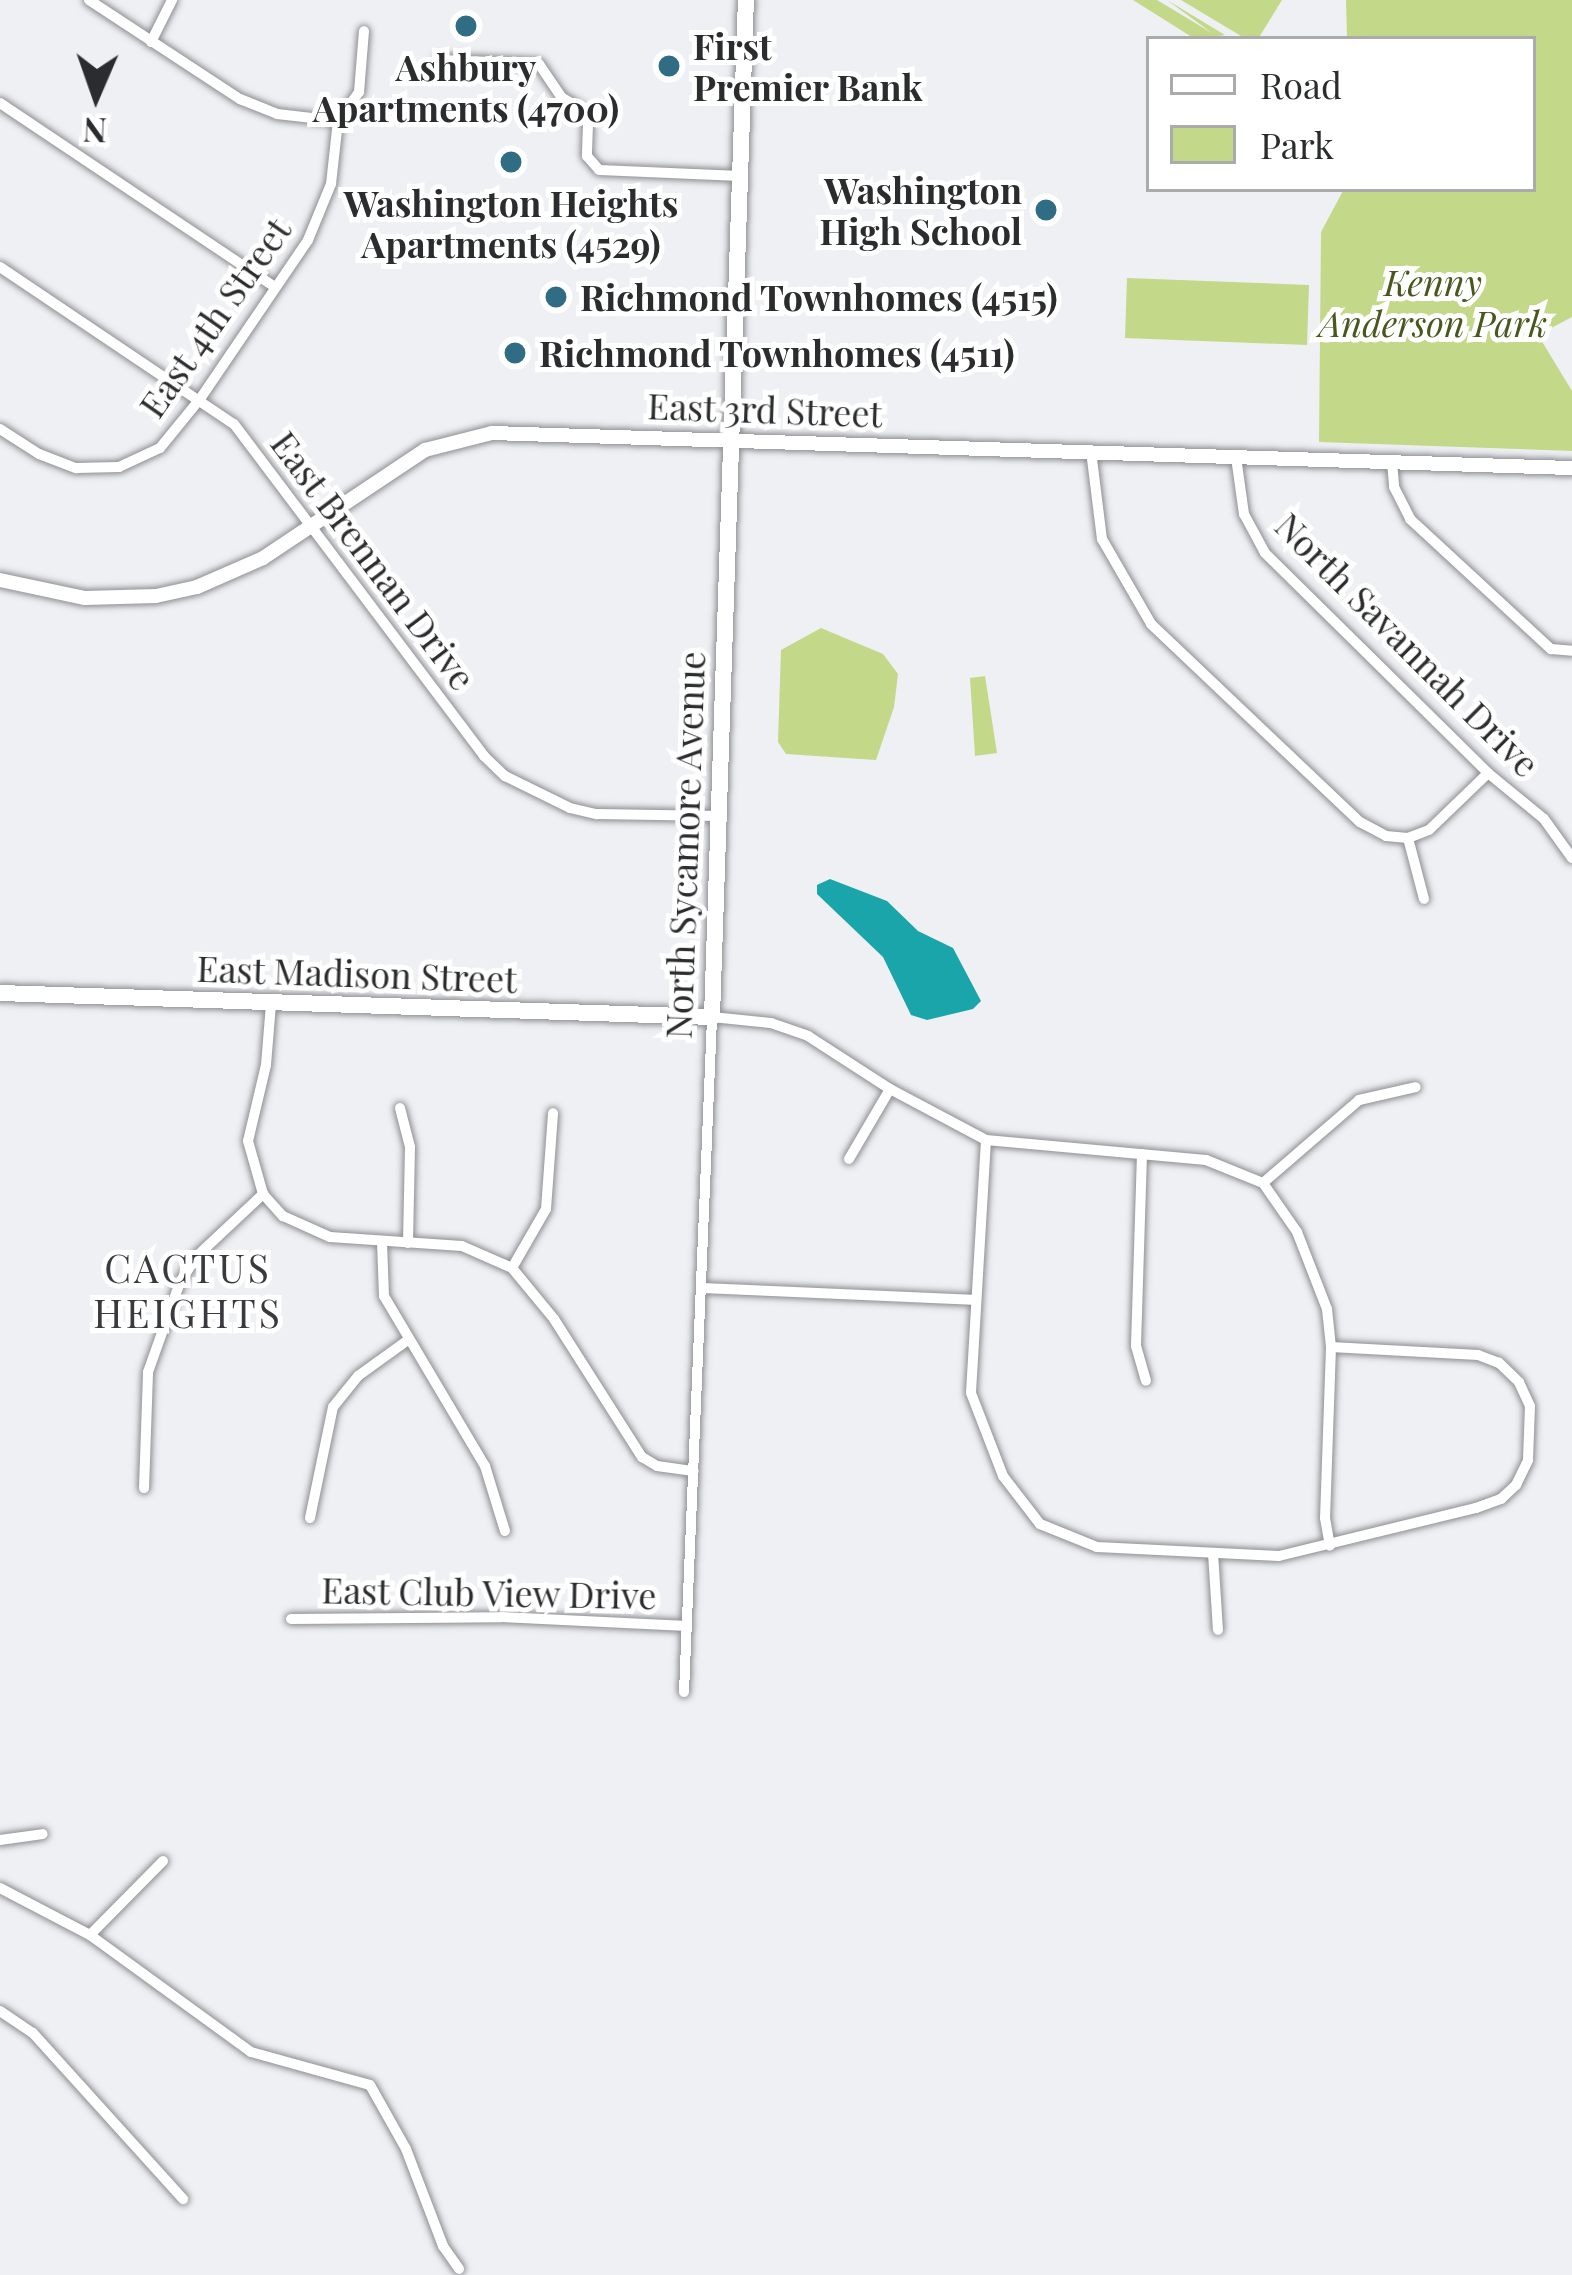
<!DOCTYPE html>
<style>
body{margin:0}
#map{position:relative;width:1572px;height:2275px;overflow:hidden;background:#eff0f4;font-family:"Playfair Display",serif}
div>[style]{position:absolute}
.green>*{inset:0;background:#c3d888}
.water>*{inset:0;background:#19a5aa}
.roads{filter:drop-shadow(0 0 3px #8e8f92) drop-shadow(0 0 3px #8e8f92)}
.minor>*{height:10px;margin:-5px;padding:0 5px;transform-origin:5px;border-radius:5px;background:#fff}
.tertiary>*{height:14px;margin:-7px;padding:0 7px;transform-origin:7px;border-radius:7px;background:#fff}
.secondary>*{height:16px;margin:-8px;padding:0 8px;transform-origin:8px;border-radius:8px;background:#fff}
.dots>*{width:33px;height:33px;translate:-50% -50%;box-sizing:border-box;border:6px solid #fff;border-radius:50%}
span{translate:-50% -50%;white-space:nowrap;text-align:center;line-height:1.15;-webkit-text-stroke:10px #fff;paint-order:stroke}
.poi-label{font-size:36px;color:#2b2c2d;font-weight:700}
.left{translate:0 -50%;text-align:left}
.right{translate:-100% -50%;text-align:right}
.park-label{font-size:36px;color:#49561d;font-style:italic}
.street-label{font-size:36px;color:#2b2c2d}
.neighbourhood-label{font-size:39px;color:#393a3d;letter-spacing:3px}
.legend{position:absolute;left:1146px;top:36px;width:390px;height:156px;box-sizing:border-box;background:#fff;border:3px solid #aaabab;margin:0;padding:15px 21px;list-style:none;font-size:36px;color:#2b2c2d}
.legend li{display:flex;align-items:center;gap:24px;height:60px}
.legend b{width:60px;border:3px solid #aaabab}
.north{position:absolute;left:36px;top:36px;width:120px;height:120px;-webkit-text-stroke:9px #fff;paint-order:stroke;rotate:182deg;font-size:33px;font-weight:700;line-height:48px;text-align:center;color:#2b2c2d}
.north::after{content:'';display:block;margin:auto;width:42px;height:54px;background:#2b2c2d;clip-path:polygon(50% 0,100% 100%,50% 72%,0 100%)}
</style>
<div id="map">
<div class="green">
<i style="clip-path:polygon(1133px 0,1157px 0,1212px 33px,1167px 0,1225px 35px,1195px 39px)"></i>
<i style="clip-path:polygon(1181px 0,1282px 0,1258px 39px,1246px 39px)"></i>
<i style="clip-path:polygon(1346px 0,1572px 0,1572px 317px,1538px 335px,1572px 391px,1572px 451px,1319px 442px,1321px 232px,1344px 189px,1533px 189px,1533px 39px,1347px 39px)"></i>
<i style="clip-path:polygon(1127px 278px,1309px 285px,1307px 345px,1125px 338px)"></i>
<i style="clip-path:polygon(821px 628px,883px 654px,898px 674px,894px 707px,876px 760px,786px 754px,778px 742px,781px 650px)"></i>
<i style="clip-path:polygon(985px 676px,997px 753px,975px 756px,970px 678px)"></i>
</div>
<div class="water">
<i style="clip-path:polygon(830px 879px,887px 901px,918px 931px,953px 948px,981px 1001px,973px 1009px,927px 1020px,911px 1015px,883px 957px,817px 894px,817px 885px)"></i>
</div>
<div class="roads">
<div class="minor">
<i style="left:89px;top:0;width:181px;rotate:33.3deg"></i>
<i style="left:240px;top:99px;width:40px;rotate:22deg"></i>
<i style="left:277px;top:114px;width:61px;rotate:6.5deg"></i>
<i style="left:151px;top:42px;width:47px;rotate:-63.4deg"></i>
<i style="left:440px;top:60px;width:99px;rotate:2.3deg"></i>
<i style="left:539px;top:64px;width:40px;rotate:56deg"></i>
<i style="left:561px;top:97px;width:23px;rotate:31deg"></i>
<i style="left:581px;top:109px;width:17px;rotate:65deg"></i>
<i style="left:588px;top:124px;width:32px;rotate:92deg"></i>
<i style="left:587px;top:156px;width:18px;rotate:49deg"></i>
<i style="left:599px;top:170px;width:142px;rotate:2.4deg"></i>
<i style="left:0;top:103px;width:331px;rotate:33.8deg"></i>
<i style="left:338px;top:121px;width:36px;rotate:-54deg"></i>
<i style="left:359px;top:92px;width:61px;rotate:-85.3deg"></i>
<i style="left:0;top:267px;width:282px;rotate:33.9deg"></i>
<i style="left:234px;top:424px;width:416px;rotate:53deg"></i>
<i style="left:484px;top:756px;width:29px;rotate:44deg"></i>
<i style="left:505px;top:776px;width:72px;rotate:26.2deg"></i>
<i style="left:570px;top:808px;width:28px;rotate:13deg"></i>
<i style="left:597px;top:814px;width:122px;rotate:0.9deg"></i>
<i style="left:0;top:429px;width:46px;rotate:32.7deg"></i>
<i style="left:39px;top:454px;width:40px;rotate:21deg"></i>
<i style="left:76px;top:468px;width:43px;rotate:-1.3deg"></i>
<i style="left:119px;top:467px;width:45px;rotate:-24.9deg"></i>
<i style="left:160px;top:448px;width:63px;rotate:-50.8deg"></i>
<i style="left:200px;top:399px;width:192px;rotate:-55.8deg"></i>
<i style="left:308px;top:240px;width:61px;rotate:-67.7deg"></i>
<i style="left:331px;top:184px;width:63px;rotate:-83.7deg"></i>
<i style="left:1091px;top:451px;width:89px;rotate:82.9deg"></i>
<i style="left:1102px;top:539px;width:98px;rotate:60deg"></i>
<i style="left:1151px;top:624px;width:288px;rotate:43.5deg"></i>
<i style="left:1360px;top:822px;width:30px;rotate:28deg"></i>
<i style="left:1386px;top:836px;width:22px;rotate:5deg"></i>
<i style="left:1408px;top:838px;width:22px;rotate:-21deg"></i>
<i style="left:1429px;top:830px;width:82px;rotate:-44deg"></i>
<i style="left:1236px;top:457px;width:58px;rotate:82deg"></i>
<i style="left:1244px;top:514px;width:44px;rotate:61.7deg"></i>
<i style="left:1265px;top:553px;width:313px;rotate:44.6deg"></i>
<i style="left:1488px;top:773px;width:72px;rotate:39.4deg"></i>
<i style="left:1544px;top:819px;width:48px;rotate:54.3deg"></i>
<i style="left:1392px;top:462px;width:25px;rotate:85deg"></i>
<i style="left:1394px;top:487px;width:36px;rotate:63deg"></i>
<i style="left:1410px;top:519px;width:192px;rotate:42.7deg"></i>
<i style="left:1551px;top:649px;width:21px;rotate:5deg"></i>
<i style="left:1408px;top:838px;width:63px;rotate:75.3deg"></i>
<i style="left:271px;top:1004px;width:61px;rotate:94.7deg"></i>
<i style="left:266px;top:1065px;width:78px;rotate:103.3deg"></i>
<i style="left:248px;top:1141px;width:55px;rotate:74.2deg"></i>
<i style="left:263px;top:1194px;width:30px;rotate:48deg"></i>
<i style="left:283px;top:1216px;width:51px;rotate:24.1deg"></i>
<i style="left:330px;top:1237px;width:132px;rotate:3.9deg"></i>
<i style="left:462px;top:1246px;width:55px;rotate:23.7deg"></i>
<i style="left:512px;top:1268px;width:66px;rotate:50.5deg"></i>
<i style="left:554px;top:1319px;width:164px;rotate:57.5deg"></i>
<i style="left:642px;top:1457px;width:17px;rotate:31deg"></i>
<i style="left:657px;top:1466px;width:37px;rotate:8deg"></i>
<i style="left:400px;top:1108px;width:40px;rotate:75.6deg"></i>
<i style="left:410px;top:1147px;width:96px;rotate:91.2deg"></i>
<i style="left:986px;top:1140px;width:253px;rotate:93.4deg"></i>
<i style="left:971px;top:1393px;width:89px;rotate:68.9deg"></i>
<i style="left:1003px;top:1476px;width:61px;rotate:52.4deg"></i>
<i style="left:1040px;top:1524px;width:61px;rotate:22deg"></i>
<i style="left:1097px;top:1547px;width:182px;rotate:2.8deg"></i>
<i style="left:1279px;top:1556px;width:203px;rotate:-13.7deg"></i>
<i style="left:1476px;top:1508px;width:27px;rotate:-20deg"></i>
<i style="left:1501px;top:1499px;width:21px;rotate:-43deg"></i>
<i style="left:1516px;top:1485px;width:28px;rotate:-64deg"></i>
<i style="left:1528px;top:1460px;width:54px;rotate:-87.9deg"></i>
<i style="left:1530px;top:1406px;width:26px;rotate:-115deg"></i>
<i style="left:1519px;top:1382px;width:28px;rotate:-136deg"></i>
<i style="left:1499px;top:1363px;width:22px;rotate:-159deg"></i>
<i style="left:1478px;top:1355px;width:147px;rotate:-176.9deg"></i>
<i style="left:1142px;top:1154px;width:192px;rotate:91.8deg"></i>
<i style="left:1136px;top:1346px;width:36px;rotate:74deg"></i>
<i style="left:849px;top:1159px;width:81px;rotate:-59.6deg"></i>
<i style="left:1263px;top:1183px;width:127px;rotate:-40.8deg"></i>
<i style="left:1359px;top:1100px;width:58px;rotate:-12.8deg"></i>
<i style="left:382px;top:1242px;width:54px;rotate:87.9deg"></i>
<i style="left:384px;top:1296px;width:198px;rotate:59.3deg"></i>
<i style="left:485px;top:1466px;width:68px;rotate:72.9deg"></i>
<i style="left:512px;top:1268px;width:68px;rotate:-60deg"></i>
<i style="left:546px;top:1209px;width:96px;rotate:-85.8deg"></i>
<i style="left:702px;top:1288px;width:271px;rotate:2.5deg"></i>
<i style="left:144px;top:1488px;width:116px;rotate:-88deg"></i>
<i style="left:148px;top:1372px;width:96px;rotate:-70.4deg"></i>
<i style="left:180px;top:1282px;width:31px;rotate:-57deg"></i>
<i style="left:197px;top:1256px;width:91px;rotate:-43.2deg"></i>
<i style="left:310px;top:1518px;width:113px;rotate:-78.3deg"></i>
<i style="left:333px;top:1407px;width:40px;rotate:-51deg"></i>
<i style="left:358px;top:1376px;width:62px;rotate:-35.8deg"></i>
<i style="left:1213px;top:1553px;width:77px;rotate:86.3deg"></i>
<i style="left:291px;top:1619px;width:210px;rotate:-0.5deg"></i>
<i style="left:501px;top:1617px;width:186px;rotate:2.8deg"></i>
<i style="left:684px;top:1692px;width:676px;rotate:-87.62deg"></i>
<i style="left:712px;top:1017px;width:59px;rotate:5.8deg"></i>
<i style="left:771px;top:1023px;width:39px;rotate:19deg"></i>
<i style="left:808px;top:1036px;width:98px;rotate:32.9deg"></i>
<i style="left:890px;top:1089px;width:109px;rotate:28deg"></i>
<i style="left:986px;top:1140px;width:221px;rotate:5.2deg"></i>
<i style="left:1206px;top:1160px;width:61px;rotate:22deg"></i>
<i style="left:1263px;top:1183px;width:60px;rotate:55.2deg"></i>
<i style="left:1297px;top:1232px;width:83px;rotate:68.7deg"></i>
<i style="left:1327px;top:1309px;width:38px;rotate:84deg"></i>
<i style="left:1331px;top:1347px;width:171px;rotate:92deg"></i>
<i style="left:1325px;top:1518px;width:28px;rotate:80deg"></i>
<i style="left:0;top:1840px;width:43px;rotate:-7.9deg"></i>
<i style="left:0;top:1888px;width:102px;rotate:27.6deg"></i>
<i style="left:90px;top:1935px;width:199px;rotate:36deg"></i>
<i style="left:251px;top:2052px;width:123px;rotate:15.5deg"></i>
<i style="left:370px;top:2085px;width:73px;rotate:60.6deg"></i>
<i style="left:406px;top:2149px;width:104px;rotate:69.1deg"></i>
<i style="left:443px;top:2246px;width:28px;rotate:55deg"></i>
<i style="left:90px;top:1935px;width:104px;rotate:-45.4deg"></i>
<i style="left:0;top:2011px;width:40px;rotate:34deg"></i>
<i style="left:33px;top:2033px;width:224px;rotate:47.9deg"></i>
</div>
<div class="tertiary">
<i style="left:0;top:580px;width:87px;rotate:12deg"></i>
<i style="left:85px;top:598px;width:71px;rotate:-1.6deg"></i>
<i style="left:156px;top:596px;width:42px;rotate:-12.4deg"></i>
<i style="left:197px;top:587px;width:72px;rotate:-23.7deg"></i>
<i style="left:263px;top:558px;width:195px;rotate:-33.7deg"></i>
<i style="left:425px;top:450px;width:69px;rotate:-14.2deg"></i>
<i style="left:492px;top:433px;width:1081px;rotate:1.86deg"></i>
</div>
<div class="secondary">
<i style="left:0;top:993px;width:712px;rotate:1.93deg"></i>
<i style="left:712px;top:1017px;width:1018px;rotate:-88.09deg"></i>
</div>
</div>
<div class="dots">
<i style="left:466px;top:26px;background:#306c83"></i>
<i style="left:669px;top:66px;background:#306c83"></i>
<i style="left:511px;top:162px;background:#306c83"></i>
<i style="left:1046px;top:210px;background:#306c83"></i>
<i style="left:556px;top:297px;background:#306c83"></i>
<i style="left:515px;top:353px;background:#306c83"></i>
</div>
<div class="poi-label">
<span class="left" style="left:693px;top:66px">First<br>Premier Bank</span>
<span style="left:466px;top:87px">Ashbury<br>Apartments (4700)</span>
<span class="right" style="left:1022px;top:210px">Washington<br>High School</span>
<span style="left:511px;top:223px">Washington Heights<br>Apartments (4529)</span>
<span class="left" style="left:580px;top:297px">Richmond Townhomes (4515)</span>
<span class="left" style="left:539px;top:353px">Richmond Townhomes (4511)</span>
</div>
<div class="park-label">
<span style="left:1433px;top:302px">Kenny<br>Anderson Park</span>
</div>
<div class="street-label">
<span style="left:214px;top:317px;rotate:-55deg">East 4th Street</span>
<span style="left:765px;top:409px;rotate:2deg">East 3rd Street</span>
<span style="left:374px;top:560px;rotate:53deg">East Brennan Drive</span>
<span style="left:1408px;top:644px;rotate:45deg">North Savannah Drive</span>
<span style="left:684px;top:845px;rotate:-88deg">North Sycamore Avenue</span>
<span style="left:357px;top:973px;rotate:2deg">East Madison Street</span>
<span style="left:489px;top:1592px;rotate:1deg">East Club View Drive</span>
</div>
<div class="neighbourhood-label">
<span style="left:188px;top:1290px">CACTUS<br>HEIGHTS</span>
</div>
<ul class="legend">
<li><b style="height:15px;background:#fff"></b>Road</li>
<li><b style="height:33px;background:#c3d888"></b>Park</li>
</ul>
<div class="north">N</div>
</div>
